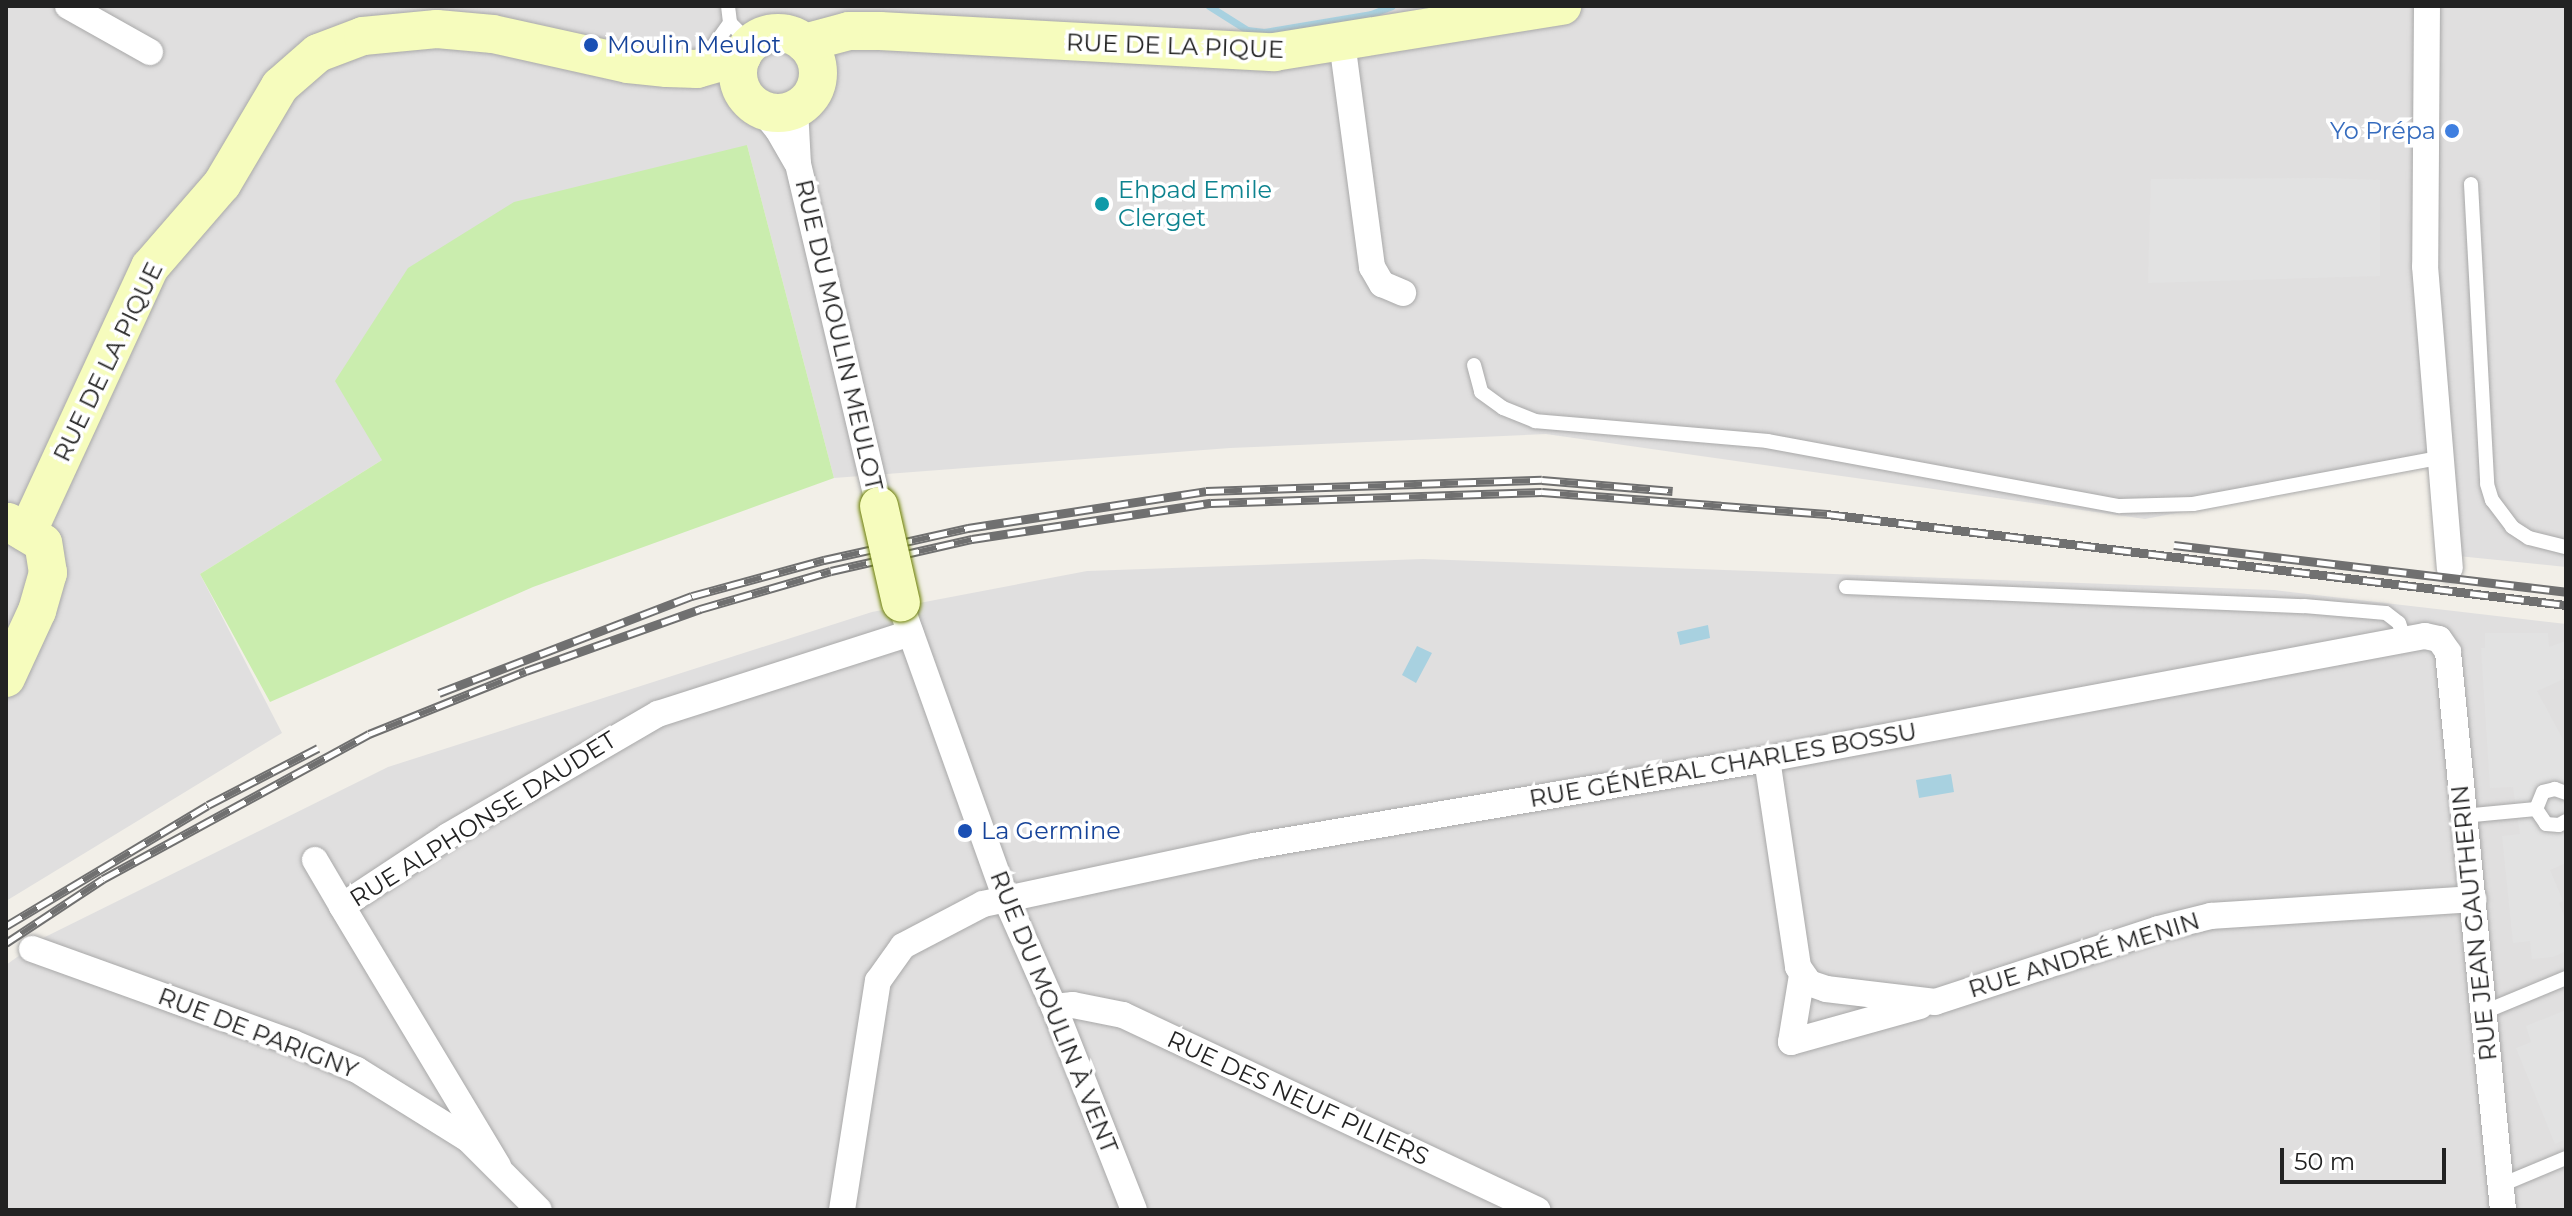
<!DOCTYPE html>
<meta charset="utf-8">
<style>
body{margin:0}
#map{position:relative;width:2572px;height:1216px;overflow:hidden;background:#f2efe8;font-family:Montserrat,sans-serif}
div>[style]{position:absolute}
.residential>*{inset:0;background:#e0dfdf}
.grass>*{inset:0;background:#caedae}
.parking>*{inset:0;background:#e2e2e2}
.water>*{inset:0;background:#a8d1e0}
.stream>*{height:7px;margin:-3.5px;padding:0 3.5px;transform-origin:3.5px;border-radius:3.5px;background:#a8d1e0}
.roads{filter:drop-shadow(0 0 2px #a9a9a9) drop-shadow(0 0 2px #a9a9a9)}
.lane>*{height:14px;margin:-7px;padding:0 7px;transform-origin:7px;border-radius:7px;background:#fff}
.street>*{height:26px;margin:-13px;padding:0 13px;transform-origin:13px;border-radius:13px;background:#fff}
.secondary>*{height:38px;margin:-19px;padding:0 19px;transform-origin:19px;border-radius:19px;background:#f6fcbd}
.secondary>.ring{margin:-19px;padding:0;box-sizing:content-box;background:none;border:38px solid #f6fcbd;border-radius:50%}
.rail>*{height:9px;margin-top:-4.5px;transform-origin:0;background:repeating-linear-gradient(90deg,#fff 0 18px,#707070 0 36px);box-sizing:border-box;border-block:2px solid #707070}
.bridges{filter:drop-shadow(0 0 2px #6c8001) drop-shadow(0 0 2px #6c8001)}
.secondary-bridge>*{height:38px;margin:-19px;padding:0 19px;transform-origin:19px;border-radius:19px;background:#f6fcbd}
.dots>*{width:22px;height:22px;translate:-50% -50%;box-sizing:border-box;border:4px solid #fff;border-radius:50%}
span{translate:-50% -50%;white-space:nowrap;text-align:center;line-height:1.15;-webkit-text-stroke:7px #fff;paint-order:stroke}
.transit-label{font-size:24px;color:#164399}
.left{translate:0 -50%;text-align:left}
.street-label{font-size:24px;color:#222}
.shop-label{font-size:24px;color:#366cbe}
.right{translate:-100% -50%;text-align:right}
.culture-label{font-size:24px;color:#0d838f}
.frame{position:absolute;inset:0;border:8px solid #222;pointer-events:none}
.scale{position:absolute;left:2280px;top:1148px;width:166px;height:36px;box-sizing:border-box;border:4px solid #222;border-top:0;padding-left:10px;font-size:24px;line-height:28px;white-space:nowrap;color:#222;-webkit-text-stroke:6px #fff;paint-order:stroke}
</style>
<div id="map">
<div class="residential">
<i style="clip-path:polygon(6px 6px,2566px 6px,2566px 567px,2438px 554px,2428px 465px,2145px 519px,1546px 434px,1230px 448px,834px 478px,747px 145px,382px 460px,200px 574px,282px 733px,6px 901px)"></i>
<i style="clip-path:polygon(1423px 559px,2274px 590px,2566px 624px,2566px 1210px,6px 1210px,6px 965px,45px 937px,388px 767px,872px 612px,1087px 571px)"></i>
</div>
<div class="grass">
<i style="clip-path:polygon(747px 145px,834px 478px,533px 587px,270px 702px,200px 574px,382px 460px,335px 381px,408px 268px,514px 202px)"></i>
</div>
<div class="parking">
<i style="clip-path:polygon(2327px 178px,2380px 180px,2380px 276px,2148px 283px,2151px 179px)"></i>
<i style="clip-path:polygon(2485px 633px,2548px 633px,2549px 647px,2566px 641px,2566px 678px,2537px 691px,2566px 745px,2566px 863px,2550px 870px,2563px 901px,2559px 903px,2566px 921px,2566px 951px,2553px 957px,2532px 959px,2530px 941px,2513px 943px,2502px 836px,2520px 834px,2513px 787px,2490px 788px,2481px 648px,2485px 648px)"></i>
<i style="clip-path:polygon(2566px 1010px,2566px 1139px,2555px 1144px,2516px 1048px,2531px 1042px,2526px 1026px)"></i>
</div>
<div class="water">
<i style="clip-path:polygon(1708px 625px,1710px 638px,1680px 645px,1677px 632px)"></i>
<i style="clip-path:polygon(1417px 646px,1432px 653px,1416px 683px,1402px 675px)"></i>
<i style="clip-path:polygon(1951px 774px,1954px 792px,1919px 798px,1916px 780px)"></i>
</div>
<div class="stream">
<i style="left:1209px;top:6px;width:45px;rotate:32.3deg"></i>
<i style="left:1247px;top:30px;width:17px;rotate:7deg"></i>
<i style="left:1264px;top:32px;width:109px;rotate:-9.5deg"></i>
<i style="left:1371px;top:14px;width:22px;rotate:-21deg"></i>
</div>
<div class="roads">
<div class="lane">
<i style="left:728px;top:6px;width:17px;rotate:83deg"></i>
<i style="left:730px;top:23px;width:30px;rotate:45deg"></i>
<i style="left:704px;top:59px;width:44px;rotate:-54.2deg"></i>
<i style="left:2471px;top:184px;width:300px;rotate:86.9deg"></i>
<i style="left:2487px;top:484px;width:17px;rotate:73deg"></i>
<i style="left:2492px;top:500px;width:34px;rotate:53deg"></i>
<i style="left:2512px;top:527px;width:20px;rotate:33deg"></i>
<i style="left:2529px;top:538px;width:38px;rotate:14deg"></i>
<i style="left:1474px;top:365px;width:28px;rotate:75deg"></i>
<i style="left:1481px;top:392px;width:27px;rotate:36deg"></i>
<i style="left:1503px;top:408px;width:35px;rotate:22deg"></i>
<i style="left:1535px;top:421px;width:233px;rotate:4.9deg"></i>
<i style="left:1767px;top:441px;width:358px;rotate:10.5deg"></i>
<i style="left:2119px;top:506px;width:74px;rotate:-1.5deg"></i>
<i style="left:2193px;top:504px;width:249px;rotate:-10.6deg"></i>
<i style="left:1846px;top:587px;width:458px;rotate:2.4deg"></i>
<i style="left:2304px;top:606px;width:82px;rotate:4.9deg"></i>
<i style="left:2386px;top:613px;width:16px;rotate:38deg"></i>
<i style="left:2399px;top:623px;width:16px;rotate:72deg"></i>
<i style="left:2566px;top:793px;width:12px;rotate:-160deg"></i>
<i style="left:2555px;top:789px;width:12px;rotate:166deg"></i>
<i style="left:2543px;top:792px;width:18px;rotate:112deg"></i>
<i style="left:2536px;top:809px;width:18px;rotate:56deg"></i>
<i style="left:2546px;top:824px;width:13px;rotate:4deg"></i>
<i style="left:2559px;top:825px;width:8px;rotate:-30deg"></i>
<i style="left:2463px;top:816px;width:73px;rotate:-5.5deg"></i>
<i style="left:2484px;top:1012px;width:89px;rotate:-22.5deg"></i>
<i style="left:2501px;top:1185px;width:70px;rotate:-22.6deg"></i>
</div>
<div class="street">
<i style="left:68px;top:6px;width:94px;rotate:29.3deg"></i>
<i style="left:2427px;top:6px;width:260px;rotate:90.4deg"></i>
<i style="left:2425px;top:266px;width:303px;rotate:85.3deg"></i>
<i style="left:1342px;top:42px;width:227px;rotate:82.4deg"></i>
<i style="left:1372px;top:267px;width:20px;rotate:60deg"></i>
<i style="left:1382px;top:284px;width:23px;rotate:23deg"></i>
<i style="left:761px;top:109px;width:27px;rotate:51deg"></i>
<i style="left:778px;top:130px;width:36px;rotate:60deg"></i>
<i style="left:795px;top:109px;width:55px;rotate:86.9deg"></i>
<i style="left:798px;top:164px;width:351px;rotate:76.7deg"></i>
<i style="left:905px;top:617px;width:300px;rotate:70.3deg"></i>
<i style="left:1006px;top:899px;width:118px;rotate:66deg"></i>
<i style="left:1054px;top:1007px;width:218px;rotate:68.5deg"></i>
<i style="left:1767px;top:759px;width:210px;rotate:81.5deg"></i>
<i style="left:1798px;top:967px;width:19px;rotate:55deg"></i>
<i style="left:1809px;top:983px;width:18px;rotate:19deg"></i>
<i style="left:1826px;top:989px;width:110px;rotate:6.8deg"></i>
<i style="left:1935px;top:1002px;width:235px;rotate:-18.1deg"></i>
<i style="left:2158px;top:929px;width:55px;rotate:-13.8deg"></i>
<i style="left:2211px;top:916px;width:263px;rotate:-3.7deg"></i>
<i style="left:315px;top:860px;width:53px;rotate:59.6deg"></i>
<i style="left:32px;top:949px;width:277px;rotate:19.8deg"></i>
<i style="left:293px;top:1043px;width:69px;rotate:22.9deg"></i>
<i style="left:357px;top:1070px;width:131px;rotate:31.9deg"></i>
<i style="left:468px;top:1139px;width:100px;rotate:45deg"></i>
<i style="left:1802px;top:975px;width:68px;rotate:99.3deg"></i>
<i style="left:1791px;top:1042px;width:134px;rotate:-15.6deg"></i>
<i style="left:1054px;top:1007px;width:19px;rotate:-6deg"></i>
<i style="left:1073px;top:1005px;width:51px;rotate:11.3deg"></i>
<i style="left:1123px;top:1015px;width:458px;rotate:25.2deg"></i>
<i style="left:498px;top:1166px;width:303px;rotate:-121deg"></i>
<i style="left:342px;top:906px;width:127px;rotate:-33.4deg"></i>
<i style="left:448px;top:836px;width:243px;rotate:-30.2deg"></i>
<i style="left:658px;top:714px;width:265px;rotate:-17.8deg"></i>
<i style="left:842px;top:1210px;width:232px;rotate:-81.1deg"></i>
<i style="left:878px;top:981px;width:43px;rotate:-54.5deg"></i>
<i style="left:903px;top:946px;width:90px;rotate:-27.7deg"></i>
<i style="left:983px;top:904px;width:277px;rotate:-12.1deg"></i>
<i style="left:1254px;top:846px;width:520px;rotate:-9.63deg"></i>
<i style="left:1767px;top:759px;width:669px;rotate:-10.59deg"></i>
<i style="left:2425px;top:636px;width:14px;rotate:12deg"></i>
<i style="left:2439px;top:639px;width:16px;rotate:55deg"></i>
<i style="left:2448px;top:652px;width:561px;rotate:84.37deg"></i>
</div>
<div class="secondary">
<i class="ring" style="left:738px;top:33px;width:42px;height:42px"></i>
<i style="left:804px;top:43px;width:47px;rotate:-14.9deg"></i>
<i style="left:849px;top:31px;width:31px"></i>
<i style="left:880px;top:31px;width:395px;rotate:3.1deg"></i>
<i style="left:1274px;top:52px;width:292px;rotate:-9.1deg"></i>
<i style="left:27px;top:533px;width:293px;rotate:-65.2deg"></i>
<i style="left:150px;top:267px;width:110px;rotate:-49.1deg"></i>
<i style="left:222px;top:184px;width:114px;rotate:-59.4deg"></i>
<i style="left:280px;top:86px;width:50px;rotate:-41deg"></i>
<i style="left:318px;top:53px;width:48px;rotate:-20.7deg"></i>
<i style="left:363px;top:36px;width:74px;rotate:-5.4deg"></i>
<i style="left:437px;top:29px;width:56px;rotate:5.1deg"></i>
<i style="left:493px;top:34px;width:138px;rotate:12.5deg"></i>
<i style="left:628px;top:64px;width:39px;rotate:6deg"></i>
<i style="left:667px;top:68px;width:30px;rotate:2deg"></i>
<i style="left:697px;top:69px;width:47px;rotate:-16.1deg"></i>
<i style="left:6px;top:678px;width:74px;rotate:-65.2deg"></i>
<i style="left:37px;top:611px;width:40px;rotate:-74deg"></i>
<i style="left:48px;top:573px;width:30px;rotate:-99deg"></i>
<i style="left:43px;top:543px;width:41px;rotate:-149deg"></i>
</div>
</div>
<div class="rail">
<i style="left:2174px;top:545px;width:395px;rotate:6.8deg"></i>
<i style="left:439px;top:693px;width:271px;rotate:-21deg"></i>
<i style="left:692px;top:596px;width:137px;rotate:-15.3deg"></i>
<i style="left:824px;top:560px;width:148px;rotate:-12.5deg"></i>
<i style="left:968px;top:528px;width:241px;rotate:-8.8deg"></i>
<i style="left:1206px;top:491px;width:336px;rotate:-1.9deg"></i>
<i style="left:1542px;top:480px;width:131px;rotate:4.8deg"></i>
<i style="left:6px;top:926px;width:235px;rotate:-30.9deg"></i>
<i style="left:208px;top:805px;width:124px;rotate:-27.4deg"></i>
<i style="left:6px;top:943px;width:116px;rotate:-33.4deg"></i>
<i style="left:103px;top:879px;width:303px;rotate:-28.6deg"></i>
<i style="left:369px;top:734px;width:169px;rotate:-21.9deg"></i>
<i style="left:526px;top:671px;width:185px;rotate:-19.6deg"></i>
<i style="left:700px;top:609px;width:136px;rotate:-16.2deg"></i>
<i style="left:831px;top:571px;width:145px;rotate:-12.8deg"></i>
<i style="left:972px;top:539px;width:242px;rotate:-8.6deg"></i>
<i style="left:1211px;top:503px;width:331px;rotate:-1.9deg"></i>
<i style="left:1542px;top:492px;width:286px;rotate:4.4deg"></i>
<i style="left:1827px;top:514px;width:745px;rotate:7.02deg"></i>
</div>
<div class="bridges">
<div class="secondary-bridge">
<i style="left:879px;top:506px;width:99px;rotate:77.2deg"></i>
</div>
</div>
<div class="dots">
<i style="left:591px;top:45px;background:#1a4fb4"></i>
<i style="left:2452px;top:131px;background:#3f7fe0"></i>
<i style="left:1102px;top:204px;background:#0f9aa8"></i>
<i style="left:965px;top:831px;background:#1a4fb4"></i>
</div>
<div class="transit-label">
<span class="left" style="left:607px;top:45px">Moulin Meulot</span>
<span class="left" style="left:981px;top:831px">La Germine</span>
</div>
<div class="street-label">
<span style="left:1175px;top:46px;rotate:2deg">RUE DE LA PIQUE</span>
<span style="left:839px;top:335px;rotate:77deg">RUE DU MOULIN MEULOT</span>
<span style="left:108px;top:362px;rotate:-64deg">RUE DE LA PIQUE</span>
<span style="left:1723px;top:765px;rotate:-10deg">RUE GÉNÉRAL CHARLES BOSSU</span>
<span style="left:483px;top:819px;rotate:-32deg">RUE ALPHONSE DAUDET</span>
<span style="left:2474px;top:923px;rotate:-96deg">RUE JEAN GAUTHERIN</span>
<span style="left:2084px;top:955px;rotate:-17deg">RUE ANDRÉ MENIN</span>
<span style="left:1054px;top:1012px;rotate:68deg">RUE DU MOULIN À VENT</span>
<span style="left:258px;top:1033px;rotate:21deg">RUE DE PARIGNY</span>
<span style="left:1298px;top:1098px;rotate:25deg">RUE DES NEUF PILIERS</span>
</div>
<div class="shop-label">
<span class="right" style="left:2436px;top:131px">Yo Prépa</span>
</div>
<div class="culture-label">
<span class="left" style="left:1118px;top:204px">Ehpad Emile<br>Clerget</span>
</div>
<div class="frame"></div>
<div class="scale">50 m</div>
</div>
